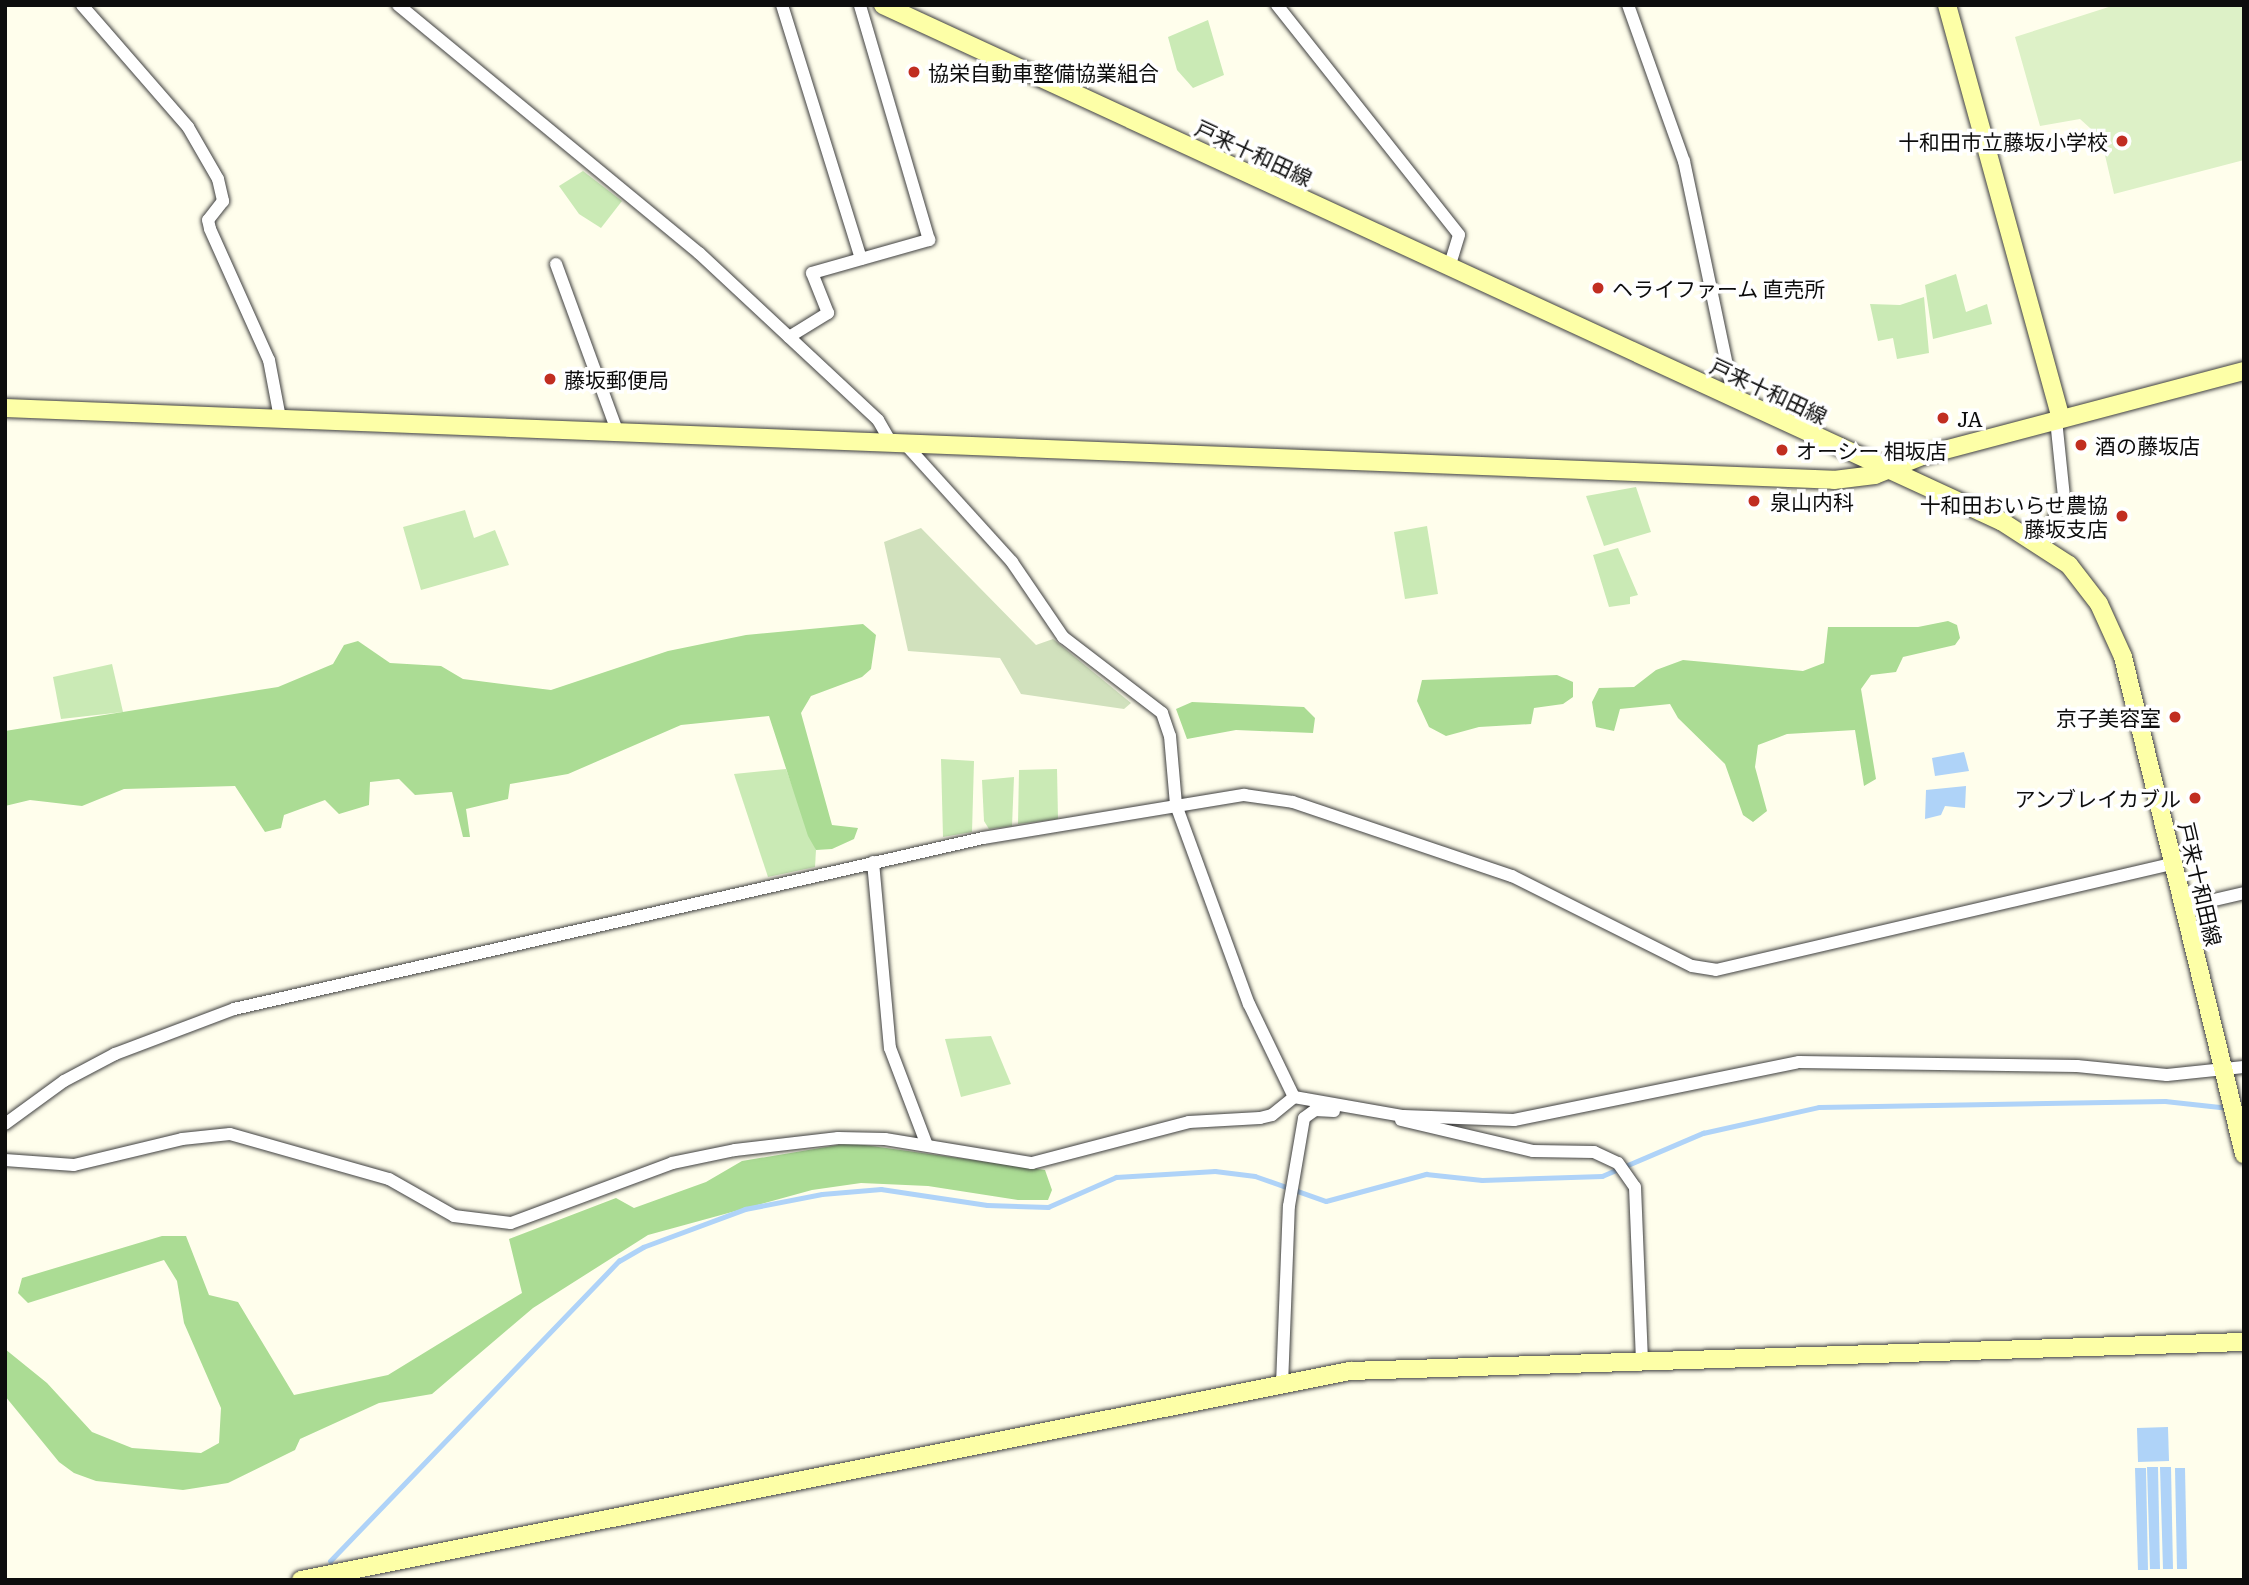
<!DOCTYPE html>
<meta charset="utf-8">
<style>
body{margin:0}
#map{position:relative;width:2249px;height:1585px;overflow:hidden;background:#fffeec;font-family:Literata,"Noto Sans JP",serif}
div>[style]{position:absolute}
.green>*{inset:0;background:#caeab5}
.forest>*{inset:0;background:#abdc94}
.cemetery>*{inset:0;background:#d1e1bd}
.pitch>*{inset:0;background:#ddf1c7}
.water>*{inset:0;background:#afd3f8}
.stream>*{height:4.5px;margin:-2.25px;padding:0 2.25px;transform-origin:2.25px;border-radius:2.25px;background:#afd3f8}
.roads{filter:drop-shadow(0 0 2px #404040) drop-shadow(0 0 2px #404040)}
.street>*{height:12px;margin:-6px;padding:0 6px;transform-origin:6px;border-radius:6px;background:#fff}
.secondary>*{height:18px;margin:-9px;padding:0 9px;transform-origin:9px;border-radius:9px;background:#fdffa7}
.dots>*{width:19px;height:19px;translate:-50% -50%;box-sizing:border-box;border:4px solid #fff;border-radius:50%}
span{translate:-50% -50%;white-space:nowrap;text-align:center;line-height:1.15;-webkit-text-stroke:7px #fff;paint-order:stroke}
.poi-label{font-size:21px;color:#0d0d0d}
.left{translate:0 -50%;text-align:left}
.right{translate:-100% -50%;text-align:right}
.street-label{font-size:21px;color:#0d0d0d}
.frame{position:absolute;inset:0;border:7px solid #0d0d0d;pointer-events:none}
</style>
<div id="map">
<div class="green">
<i style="clip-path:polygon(1208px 20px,1224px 75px,1193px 88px,1177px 70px,1168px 37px)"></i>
<i style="clip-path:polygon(583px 171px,622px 201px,601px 228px,579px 214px,559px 186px)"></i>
<i style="clip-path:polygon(1956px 274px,1966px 312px,1987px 304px,1992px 324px,1933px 339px,1925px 285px)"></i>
<i style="clip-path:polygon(1924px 297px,1929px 353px,1897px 359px,1893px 338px,1878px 341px,1870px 304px,1900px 305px)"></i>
<i style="clip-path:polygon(1636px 487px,1651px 532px,1604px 546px,1586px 496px)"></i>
<i style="clip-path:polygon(465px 510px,474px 538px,495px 530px,509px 565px,421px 590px,403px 527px)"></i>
<i style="clip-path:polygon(1427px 526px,1438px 594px,1405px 599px,1394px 532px)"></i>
<i style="clip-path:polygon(1618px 548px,1638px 595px,1630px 597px,1630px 604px,1609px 607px,1593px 555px)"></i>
<i style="clip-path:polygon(112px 664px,123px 712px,61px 719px,53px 677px)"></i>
<i style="clip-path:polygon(941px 759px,974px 761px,972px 832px,943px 837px)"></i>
<i style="clip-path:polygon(786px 769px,816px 850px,815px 867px,768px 877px,734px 774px)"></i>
<i style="clip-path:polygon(1057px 769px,1058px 819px,1018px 824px,1019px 770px)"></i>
<i style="clip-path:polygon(1014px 777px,1012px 826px,989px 829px,984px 821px,982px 780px)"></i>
<i style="clip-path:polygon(991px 1036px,1011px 1084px,961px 1097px,945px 1039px)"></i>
</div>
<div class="forest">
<i style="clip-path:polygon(1948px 621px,1957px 625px,1960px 638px,1955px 645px,1903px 657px,1896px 672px,1871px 675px,1861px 689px,1876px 779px,1864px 786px,1855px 730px,1787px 734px,1758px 745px,1755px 767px,1767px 811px,1753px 822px,1743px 815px,1725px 764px,1678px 718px,1670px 704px,1620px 709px,1614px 731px,1596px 727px,1592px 702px,1599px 688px,1634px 687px,1656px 670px,1683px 660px,1803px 671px,1824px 663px,1828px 627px,1918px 627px)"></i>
<i style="clip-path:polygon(863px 624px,876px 635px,871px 669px,862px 677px,811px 696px,801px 713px,832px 825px,858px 828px,854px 839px,832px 849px,816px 850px,808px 836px,769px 716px,681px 725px,568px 774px,510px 784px,508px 799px,466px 809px,470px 837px,463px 837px,452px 792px,415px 795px,399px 779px,370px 782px,369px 805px,339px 814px,325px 800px,284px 815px,281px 828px,265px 832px,235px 786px,124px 789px,82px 806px,30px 800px,5px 806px,5px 731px,278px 687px,333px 664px,344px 645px,358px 641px,390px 663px,441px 666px,463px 679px,551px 690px,668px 651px,746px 635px)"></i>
<i style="clip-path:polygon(1557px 675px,1573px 682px,1573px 697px,1563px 704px,1534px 708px,1531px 724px,1479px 727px,1446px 736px,1429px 727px,1417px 701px,1422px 680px)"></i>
<i style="clip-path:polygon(1192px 702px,1304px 707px,1315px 718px,1313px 733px,1236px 730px,1187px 739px,1176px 709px)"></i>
<i style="clip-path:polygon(850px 1143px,1045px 1170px,1052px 1190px,1048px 1200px,1018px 1200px,928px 1186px,861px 1183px,812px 1190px,648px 1235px,533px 1308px,432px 1394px,379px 1403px,300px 1439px,295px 1450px,228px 1483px,183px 1490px,96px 1481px,74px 1473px,59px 1462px,5px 1396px,5px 1349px,47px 1383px,92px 1432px,132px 1448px,201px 1453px,219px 1443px,221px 1408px,184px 1323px,177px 1281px,164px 1260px,28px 1303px,18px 1293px,22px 1278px,162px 1236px,186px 1236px,209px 1295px,238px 1302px,294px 1395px,388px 1375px,522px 1293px,509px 1239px,616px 1198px,634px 1208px,706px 1182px,742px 1161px)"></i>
</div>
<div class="cemetery">
<i style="clip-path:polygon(921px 528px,1036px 645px,1053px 639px,1131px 703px,1124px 709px,1021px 694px,1000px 658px,908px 651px,884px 542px)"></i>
</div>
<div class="pitch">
<i style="clip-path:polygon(2115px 5px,2244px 5px,2244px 160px,2114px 194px,2101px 138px,2080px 119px,2040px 126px,2015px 37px)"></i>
</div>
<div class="water">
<i style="clip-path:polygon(1964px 752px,1969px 771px,1935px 776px,1932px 758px)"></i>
<i style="clip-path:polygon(1966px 786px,1965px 808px,1945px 806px,1941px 815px,1925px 819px,1926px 790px)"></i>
<i style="clip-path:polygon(2168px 1427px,2169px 1461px,2138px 1462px,2137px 1428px)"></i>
<i style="clip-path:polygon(2147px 1467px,2158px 1467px,2160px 1569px,2150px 1569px)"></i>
<i style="clip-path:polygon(2160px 1467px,2171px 1467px,2173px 1569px,2163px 1569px)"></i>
<i style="clip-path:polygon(2135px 1468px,2146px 1468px,2148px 1570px,2138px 1570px)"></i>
<i style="clip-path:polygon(2175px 1468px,2185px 1468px,2187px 1569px,2177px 1569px)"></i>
</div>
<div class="stream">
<i style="left:330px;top:1561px;width:417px;rotate:-46.1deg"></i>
<i style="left:619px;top:1261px;width:28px;rotate:-30deg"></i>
<i style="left:643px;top:1247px;width:109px;rotate:-20.4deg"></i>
<i style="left:745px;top:1209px;width:78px;rotate:-11deg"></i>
<i style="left:822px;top:1194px;width:59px;rotate:-4.8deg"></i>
<i style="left:881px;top:1189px;width:107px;rotate:8.6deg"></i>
<i style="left:987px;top:1205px;width:61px;rotate:1.9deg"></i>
<i style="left:1048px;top:1207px;width:74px;rotate:-23.8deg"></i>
<i style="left:1116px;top:1177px;width:99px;rotate:-3.5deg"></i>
<i style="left:1215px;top:1171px;width:40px;rotate:7.1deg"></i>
<i style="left:1255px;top:1176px;width:75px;rotate:19.4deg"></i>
<i style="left:1326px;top:1201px;width:104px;rotate:-15.1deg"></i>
<i style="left:1426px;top:1174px;width:56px;rotate:6.1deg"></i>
<i style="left:1482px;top:1180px;width:120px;rotate:-1.9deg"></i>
<i style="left:1602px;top:1176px;width:110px;rotate:-23.1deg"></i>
<i style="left:1703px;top:1133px;width:119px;rotate:-12.6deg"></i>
<i style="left:1819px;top:1107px;width:346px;rotate:-1deg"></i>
<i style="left:2165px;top:1101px;width:64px;rotate:6.2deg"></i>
</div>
<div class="roads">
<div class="street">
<i style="left:82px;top:5px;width:162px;rotate:49deg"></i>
<i style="left:188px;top:127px;width:60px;rotate:60deg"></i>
<i style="left:218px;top:179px;width:23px;rotate:77deg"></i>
<i style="left:223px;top:201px;width:24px;rotate:128deg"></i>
<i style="left:208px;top:220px;width:9px;rotate:77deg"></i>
<i style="left:210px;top:229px;width:144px;rotate:65.8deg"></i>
<i style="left:269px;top:360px;width:59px;rotate:79.3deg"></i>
<i style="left:398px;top:5px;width:390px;rotate:39.5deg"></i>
<i style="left:699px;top:253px;width:245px;rotate:43deg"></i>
<i style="left:878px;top:420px;width:28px;rotate:60deg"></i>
<i style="left:782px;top:5px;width:266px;rotate:72.7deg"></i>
<i style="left:1277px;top:5px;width:293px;rotate:51.6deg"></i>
<i style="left:1459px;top:235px;width:34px;rotate:107deg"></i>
<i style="left:1628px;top:5px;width:166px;rotate:70.3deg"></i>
<i style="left:1684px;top:161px;width:243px;rotate:78.1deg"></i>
<i style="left:556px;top:264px;width:180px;rotate:69.9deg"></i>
<i style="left:789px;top:337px;width:46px;rotate:-31.6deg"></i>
<i style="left:828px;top:313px;width:43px;rotate:-111.8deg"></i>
<i style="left:812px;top:273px;width:122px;rotate:-15.8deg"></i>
<i style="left:929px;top:240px;width:245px;rotate:-106.4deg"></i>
<i style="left:906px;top:445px;width:158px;rotate:47.8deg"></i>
<i style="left:1012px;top:562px;width:91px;rotate:55.8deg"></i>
<i style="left:1063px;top:637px;width:125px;rotate:37.5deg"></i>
<i style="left:1162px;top:713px;width:24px;rotate:71deg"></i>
<i style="left:1170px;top:736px;width:69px;rotate:85deg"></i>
<i style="left:1176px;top:805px;width:212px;rotate:69.9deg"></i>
<i style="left:1249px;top:1004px;width:103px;rotate:64.2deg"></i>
<i style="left:1294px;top:1097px;width:111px;rotate:9.9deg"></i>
<i style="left:1403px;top:1116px;width:111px;rotate:2.1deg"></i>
<i style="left:1514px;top:1120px;width:291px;rotate:-11.5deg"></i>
<i style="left:1799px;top:1062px;width:278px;rotate:0.8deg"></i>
<i style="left:2077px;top:1066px;width:90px;rotate:5.7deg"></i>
<i style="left:2167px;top:1075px;width:77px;rotate:-5.9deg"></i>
<i style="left:2042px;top:545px;width:53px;rotate:-65.4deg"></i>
<i style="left:2064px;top:497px;width:78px;rotate:-95.9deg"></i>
<i style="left:873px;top:862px;width:187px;rotate:84.8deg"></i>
<i style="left:890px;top:1048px;width:102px;rotate:69.2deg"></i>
<i style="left:2184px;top:907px;width:62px;rotate:-13.1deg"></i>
<i style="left:1401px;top:1120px;width:136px;rotate:13.2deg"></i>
<i style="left:1533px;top:1151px;width:61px;rotate:0.9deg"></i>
<i style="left:1594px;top:1152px;width:26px;rotate:25deg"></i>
<i style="left:1618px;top:1163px;width:29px;rotate:55deg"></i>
<i style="left:1635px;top:1187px;width:175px;rotate:87.7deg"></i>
<i style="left:5px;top:1124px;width:73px;rotate:-36.1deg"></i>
<i style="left:64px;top:1081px;width:58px;rotate:-27.9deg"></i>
<i style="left:115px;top:1054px;width:127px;rotate:-20.7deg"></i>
<i style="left:234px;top:1009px;width:768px;rotate:-12.86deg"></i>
<i style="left:983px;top:838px;width:265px;rotate:-9.4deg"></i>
<i style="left:1244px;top:795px;width:49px;rotate:8.1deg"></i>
<i style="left:1293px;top:802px;width:231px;rotate:18.7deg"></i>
<i style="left:1512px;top:876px;width:201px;rotate:26.6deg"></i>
<i style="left:1692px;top:966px;width:24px;rotate:9deg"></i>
<i style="left:1716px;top:970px;width:469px;rotate:-13.1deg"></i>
<i style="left:5px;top:1160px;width:69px;rotate:4.1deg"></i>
<i style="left:74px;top:1165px;width:111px;rotate:-13.5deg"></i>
<i style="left:182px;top:1139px;width:48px;rotate:-5.9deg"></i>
<i style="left:230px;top:1134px;width:165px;rotate:15.8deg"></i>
<i style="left:389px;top:1179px;width:75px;rotate:29.6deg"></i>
<i style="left:454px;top:1216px;width:57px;rotate:7deg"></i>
<i style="left:511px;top:1223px;width:172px;rotate:-20.4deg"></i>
<i style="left:672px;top:1163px;width:64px;rotate:-11.7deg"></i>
<i style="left:735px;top:1150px;width:104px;rotate:-6.6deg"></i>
<i style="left:838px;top:1138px;width:47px;rotate:1.2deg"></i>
<i style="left:885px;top:1139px;width:149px;rotate:9.3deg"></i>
<i style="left:1032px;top:1163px;width:162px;rotate:-14.6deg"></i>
<i style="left:1189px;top:1122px;width:71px;rotate:-3.2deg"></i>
<i style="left:1260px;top:1118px;width:12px;rotate:-14deg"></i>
<i style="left:1272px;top:1115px;width:28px;rotate:-39deg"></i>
<i style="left:1282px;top:1385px;width:179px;rotate:-87.8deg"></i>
<i style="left:1289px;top:1206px;width:89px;rotate:-80.3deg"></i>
<i style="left:1304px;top:1118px;width:14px;rotate:-36deg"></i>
<i style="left:1315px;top:1110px;width:19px;rotate:3deg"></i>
</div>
<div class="secondary">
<i style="left:883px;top:5px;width:1231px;rotate:24.78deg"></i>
<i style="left:2001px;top:521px;width:81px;rotate:32.9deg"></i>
<i style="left:2069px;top:565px;width:49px;rotate:52.4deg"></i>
<i style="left:2099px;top:604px;width:58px;rotate:65.6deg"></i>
<i style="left:2123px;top:657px;width:512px;rotate:76.32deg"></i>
<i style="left:1947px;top:5px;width:428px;rotate:74.6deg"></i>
<i style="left:5px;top:408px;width:1830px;rotate:2.25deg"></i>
<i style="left:1834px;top:480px;width:41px;rotate:-7deg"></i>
<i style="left:1875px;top:475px;width:51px;rotate:-22deg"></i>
<i style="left:1922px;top:456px;width:333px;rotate:-14.8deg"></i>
<i style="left:301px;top:1580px;width:1070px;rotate:-11.27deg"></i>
<i style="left:1350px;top:1371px;width:894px;rotate:-1.86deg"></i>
</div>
</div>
<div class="dots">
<i style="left:914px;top:72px;background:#c12e21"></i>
<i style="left:2122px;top:141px;background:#c12e21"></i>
<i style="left:1598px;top:288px;background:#c12e21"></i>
<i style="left:550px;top:379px;background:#c12e21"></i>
<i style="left:1943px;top:418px;background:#c12e21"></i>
<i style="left:2081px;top:445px;background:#c12e21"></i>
<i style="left:1782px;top:450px;background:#c12e21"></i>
<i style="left:1754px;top:501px;background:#c12e21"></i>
<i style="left:2122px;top:516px;background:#c12e21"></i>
<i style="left:2175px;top:717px;background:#c12e21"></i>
<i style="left:2195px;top:798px;background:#c12e21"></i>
</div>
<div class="poi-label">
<span class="left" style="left:928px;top:72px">協栄自動車整備協業組合</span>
<span class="right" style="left:2108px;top:141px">十和田市立藤坂小学校</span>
<span class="left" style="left:1612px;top:288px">ヘライファーム 直売所</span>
<span class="left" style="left:564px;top:379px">藤坂郵便局</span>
<span class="left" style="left:1957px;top:418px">JA</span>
<span class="left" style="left:2095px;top:445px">酒の藤坂店</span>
<span class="left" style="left:1796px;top:450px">オーシー 相坂店</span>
<span class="left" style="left:1770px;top:501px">泉山内科</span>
<span class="right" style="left:2108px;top:516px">十和田おいらせ農協<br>藤坂支店</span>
<span class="right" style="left:2161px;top:717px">京子美容室</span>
<span class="right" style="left:2181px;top:798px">アンブレイカブル</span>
</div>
<div class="street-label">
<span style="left:1254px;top:152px;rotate:25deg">戸来十和田線</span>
<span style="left:1769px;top:390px;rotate:25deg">戸来十和田線</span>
<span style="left:2201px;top:884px;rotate:77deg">戸来十和田線</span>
</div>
<div class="frame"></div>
</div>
